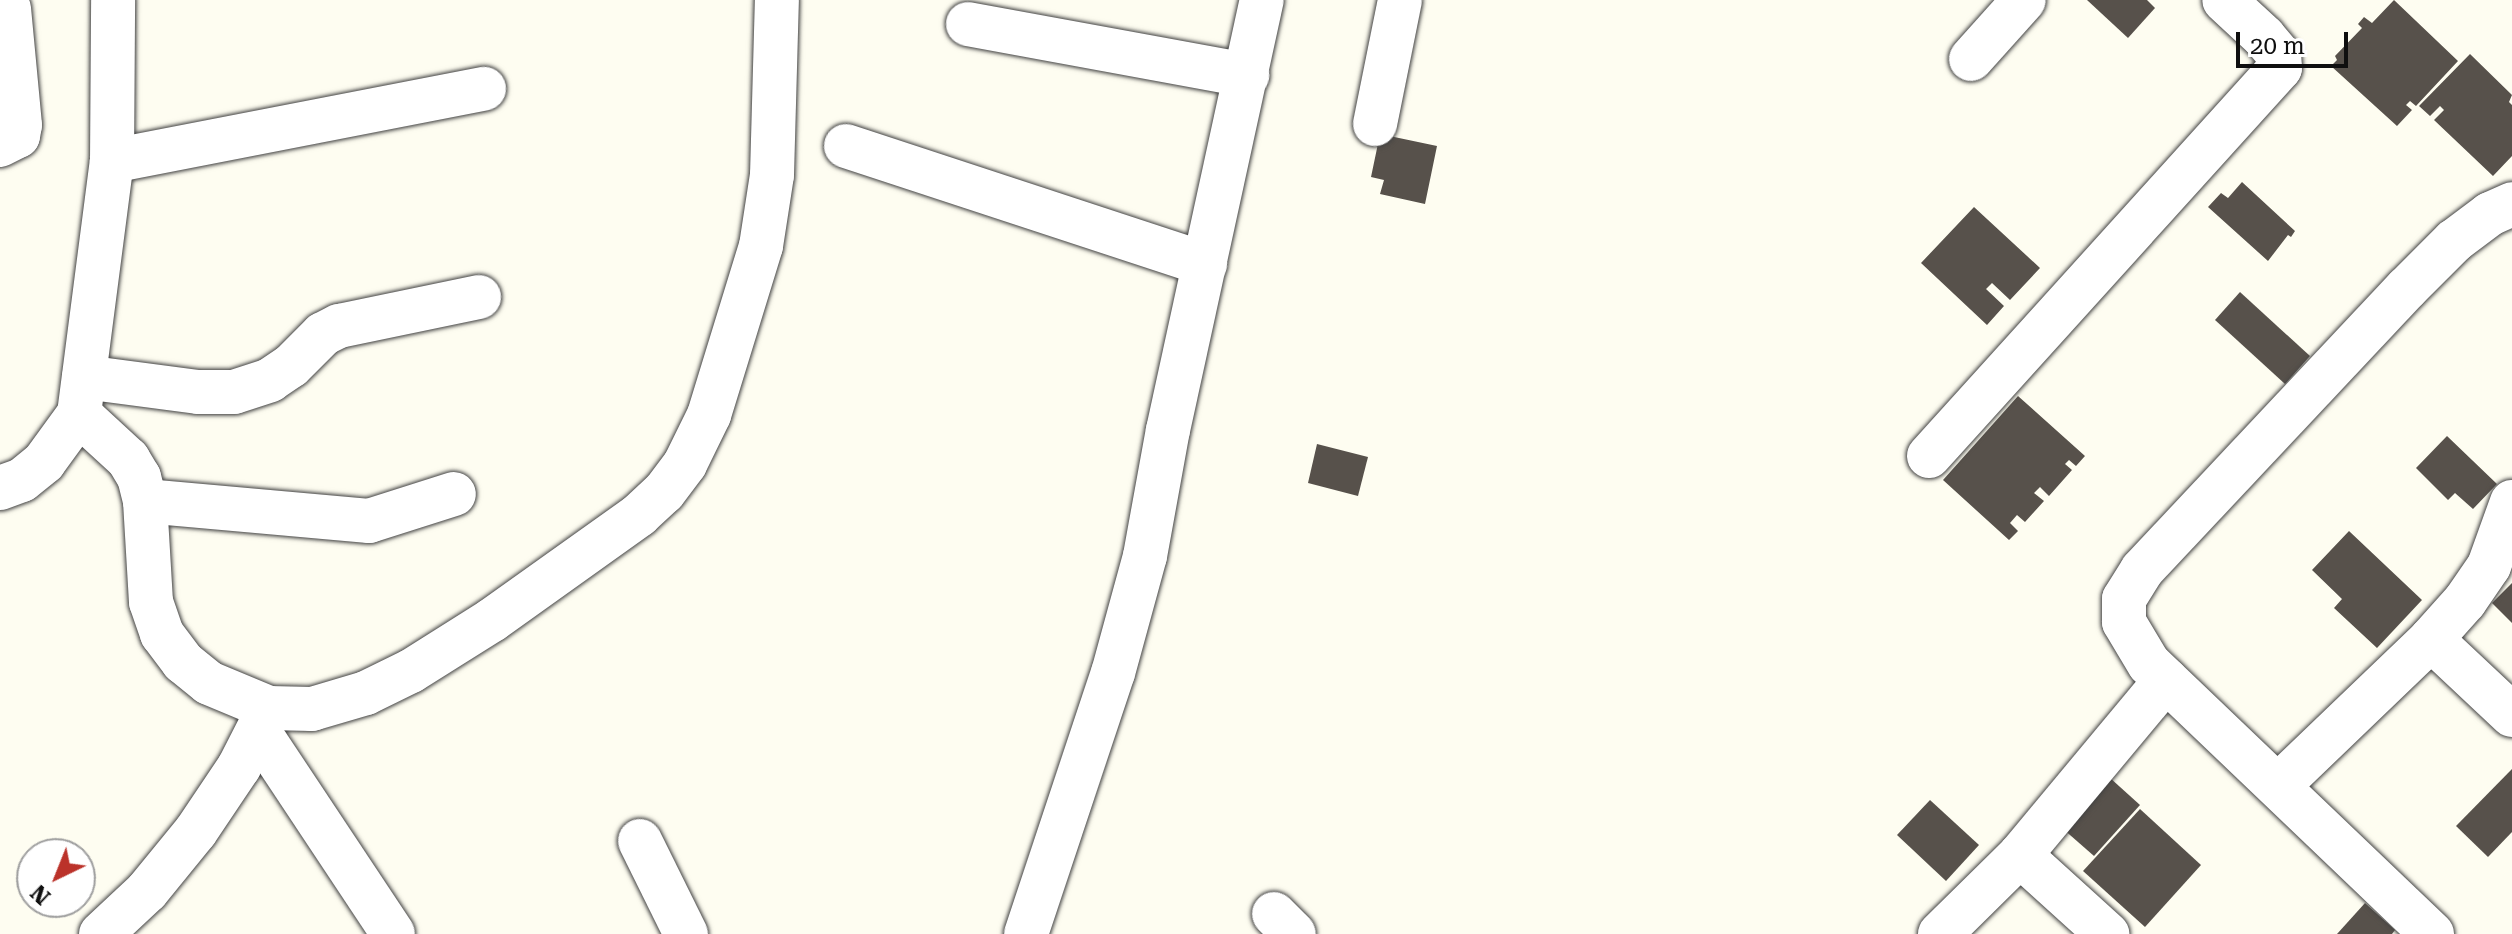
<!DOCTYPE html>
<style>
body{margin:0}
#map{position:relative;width:2512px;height:934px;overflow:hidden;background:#fefdf1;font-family:"Roboto Serif",serif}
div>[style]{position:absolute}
.building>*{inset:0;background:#57514b}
.roads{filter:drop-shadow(0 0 2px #424242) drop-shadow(0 0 2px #424242)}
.minor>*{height:44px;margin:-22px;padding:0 22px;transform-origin:22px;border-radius:22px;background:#fff}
span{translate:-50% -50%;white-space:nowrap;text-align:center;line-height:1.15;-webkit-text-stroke:8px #fff;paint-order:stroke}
.north{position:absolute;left:16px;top:838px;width:80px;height:80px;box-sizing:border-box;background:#fff;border:2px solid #9f9f9f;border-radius:50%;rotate:223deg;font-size:22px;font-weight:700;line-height:32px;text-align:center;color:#0f0f0f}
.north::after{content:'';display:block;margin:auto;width:28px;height:36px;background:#bb322a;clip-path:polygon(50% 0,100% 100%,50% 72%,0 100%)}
.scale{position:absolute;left:2236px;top:32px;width:112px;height:36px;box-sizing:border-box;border:4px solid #0f0f0f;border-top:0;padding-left:10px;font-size:24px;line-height:28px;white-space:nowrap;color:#0f0f0f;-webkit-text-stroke:6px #fff;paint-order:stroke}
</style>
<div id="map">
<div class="building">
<i style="clip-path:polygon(2087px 0,2147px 0,2155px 8px,2128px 38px)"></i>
<i style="clip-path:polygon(2394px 0,2458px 61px,2416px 106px,2410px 101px,2406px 105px,2412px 110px,2397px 126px,2331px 66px,2337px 60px,2335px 56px,2362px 28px,2358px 24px,2364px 17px,2372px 23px)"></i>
<i style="clip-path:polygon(2470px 54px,2512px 95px,2509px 102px,2512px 105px,2512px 156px,2493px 176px,2434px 120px,2444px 110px,2440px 106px,2430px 116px,2419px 106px)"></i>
<i style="clip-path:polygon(1380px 134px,1437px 146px,1425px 204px,1380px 194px,1384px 180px,1371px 177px)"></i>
<i style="clip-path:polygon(2242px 182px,2295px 231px,2291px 237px,2288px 235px,2268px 261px,2208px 207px,2221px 193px,2228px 198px)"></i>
<i style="clip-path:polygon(1974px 207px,2040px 268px,2010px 300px,1992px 283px,1986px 289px,2004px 306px,1987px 325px,1921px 263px)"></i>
<i style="clip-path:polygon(2240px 292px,2310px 356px,2285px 384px,2215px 320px)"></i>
<i style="clip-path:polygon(2018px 396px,2085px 456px,2076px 466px,2069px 460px,2065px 464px,2072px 470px,2049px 496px,2040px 487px,2034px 493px,2044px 501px,2025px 522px,2017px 515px,2010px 523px,2018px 531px,2009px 540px,1943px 480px)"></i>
<i style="clip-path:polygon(2447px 436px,2497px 484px,2473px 509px,2455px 493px,2448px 500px,2416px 468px)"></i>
<i style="clip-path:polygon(1317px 444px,1368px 457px,1358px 496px,1308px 483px)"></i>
<i style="clip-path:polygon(2349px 531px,2422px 600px,2377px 648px,2334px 608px,2342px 599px,2312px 570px)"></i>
<i style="clip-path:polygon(2512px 583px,2512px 623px,2492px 603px)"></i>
<i style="clip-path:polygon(2512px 769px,2512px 832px,2488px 857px,2456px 826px)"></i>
<i style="clip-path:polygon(2109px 777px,2140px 805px,2094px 856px,2062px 828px)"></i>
<i style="clip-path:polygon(1930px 800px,1979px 845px,1946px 881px,1897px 835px)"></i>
<i style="clip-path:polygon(2140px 809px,2201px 865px,2145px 927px,2083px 871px)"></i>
<i style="clip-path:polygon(2365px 903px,2395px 930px,2392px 934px,2337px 934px)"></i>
</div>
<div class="roads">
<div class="minor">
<i style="left:968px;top:24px;width:284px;rotate:10.4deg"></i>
<i style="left:1971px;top:59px;width:79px;rotate:-48.1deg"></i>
<i style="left:1375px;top:124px;width:126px;rotate:-78.6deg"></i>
<i style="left:0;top:145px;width:20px;rotate:-27deg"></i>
<i style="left:18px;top:136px;width:11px;rotate:-80deg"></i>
<i style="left:20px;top:125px;width:117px;rotate:-95.4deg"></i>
<i style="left:846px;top:146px;width:378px;rotate:18.2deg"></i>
<i style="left:112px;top:161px;width:379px;rotate:-11deg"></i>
<i style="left:84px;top:377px;width:115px;rotate:7.5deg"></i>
<i style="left:198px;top:392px;width:36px"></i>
<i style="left:234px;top:392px;width:38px;rotate:-18deg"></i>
<i style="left:270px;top:380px;width:25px;rotate:-34deg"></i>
<i style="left:291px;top:366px;width:45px;rotate:-45deg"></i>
<i style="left:323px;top:334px;width:18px;rotate:-27deg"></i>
<i style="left:339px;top:326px;width:143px;rotate:-11.7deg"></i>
<i style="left:79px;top:414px;width:67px;rotate:42.6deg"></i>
<i style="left:128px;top:459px;width:21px;rotate:59deg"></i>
<i style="left:139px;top:477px;width:25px;rotate:76deg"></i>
<i style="left:145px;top:501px;width:101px;rotate:86.6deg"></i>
<i style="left:151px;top:602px;width:34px;rotate:71deg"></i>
<i style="left:162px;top:634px;width:35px;rotate:53deg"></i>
<i style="left:183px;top:662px;width:33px;rotate:39deg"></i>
<i style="left:209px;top:683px;width:65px;rotate:22.6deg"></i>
<i style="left:269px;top:708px;width:43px;rotate:1.3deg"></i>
<i style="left:312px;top:709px;width:56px;rotate:-16.5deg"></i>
<i style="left:366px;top:693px;width:50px;rotate:-26.1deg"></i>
<i style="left:411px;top:671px;width:96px;rotate:-32.2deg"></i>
<i style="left:492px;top:620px;width:181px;rotate:-35.5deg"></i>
<i style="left:639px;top:515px;width:34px;rotate:-43deg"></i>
<i style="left:664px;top:492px;width:35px;rotate:-53deg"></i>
<i style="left:685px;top:464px;width:55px;rotate:-63.9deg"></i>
<i style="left:709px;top:415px;width:177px;rotate:-72.9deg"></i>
<i style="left:761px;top:246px;width:72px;rotate:-81.2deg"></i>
<i style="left:772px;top:175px;width:175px;rotate:-88.4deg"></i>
<i style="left:1929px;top:456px;width:523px;rotate:-47.87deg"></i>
<i style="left:2280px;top:68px;width:13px;rotate:-94deg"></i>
<i style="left:2279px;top:55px;width:23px;rotate:-130deg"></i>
<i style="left:2264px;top:37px;width:54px;rotate:-137.2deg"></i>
<i style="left:0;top:488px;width:23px;rotate:-20deg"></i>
<i style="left:22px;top:480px;width:28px;rotate:-39deg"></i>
<i style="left:44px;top:462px;width:59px;rotate:-53.9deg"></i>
<i style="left:79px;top:414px;width:255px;rotate:-82.6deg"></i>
<i style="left:112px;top:161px;width:161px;rotate:-89.6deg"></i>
<i style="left:145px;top:501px;width:225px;rotate:5.1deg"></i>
<i style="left:369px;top:521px;width:89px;rotate:-17.6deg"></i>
<i style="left:2431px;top:639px;width:111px;rotate:43.2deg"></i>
<i style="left:259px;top:732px;width:242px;rotate:56.4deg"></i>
<i style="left:2279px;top:785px;width:211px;rotate:-43.8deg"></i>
<i style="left:2431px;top:639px;width:51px;rotate:-48.2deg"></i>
<i style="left:2465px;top:601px;width:42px;rotate:-55.6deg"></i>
<i style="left:2489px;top:566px;width:68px;rotate:-70.2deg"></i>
<i style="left:640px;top:841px;width:104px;rotate:63.7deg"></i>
<i style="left:2020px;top:855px;width:118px;rotate:42.2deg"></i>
<i style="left:1274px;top:914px;width:28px;rotate:45deg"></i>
<i style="left:101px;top:934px;width:63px;rotate:-43.1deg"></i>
<i style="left:147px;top:891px;width:77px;rotate:-50.8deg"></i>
<i style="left:196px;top:831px;width:77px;rotate:-56.1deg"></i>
<i style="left:239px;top:767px;width:66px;rotate:-63deg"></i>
<i style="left:1026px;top:934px;width:275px;rotate:-71.6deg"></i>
<i style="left:1113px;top:673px;width:121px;rotate:-74.7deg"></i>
<i style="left:1145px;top:556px;width:128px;rotate:-79.7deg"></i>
<i style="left:1168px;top:430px;width:440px;rotate:-77.7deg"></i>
<i style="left:1940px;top:934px;width:112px;rotate:-44.6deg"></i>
<i style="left:2020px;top:855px;width:228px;rotate:-50.2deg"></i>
<i style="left:2432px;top:934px;width:391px;rotate:-136.3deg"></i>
<i style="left:2149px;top:664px;width:49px;rotate:-120.8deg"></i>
<i style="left:2124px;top:622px;width:23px;rotate:-90deg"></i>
<i style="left:2124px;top:599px;width:34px;rotate:-58deg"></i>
<i style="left:2142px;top:570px;width:386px;rotate:-46.8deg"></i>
<i style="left:2406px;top:289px;width:68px;rotate:-45deg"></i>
<i style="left:2454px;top:241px;width:45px;rotate:-36.9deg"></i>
<i style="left:2490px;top:214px;width:24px;rotate:-24deg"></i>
</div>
</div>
<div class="north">N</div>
<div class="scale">20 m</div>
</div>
